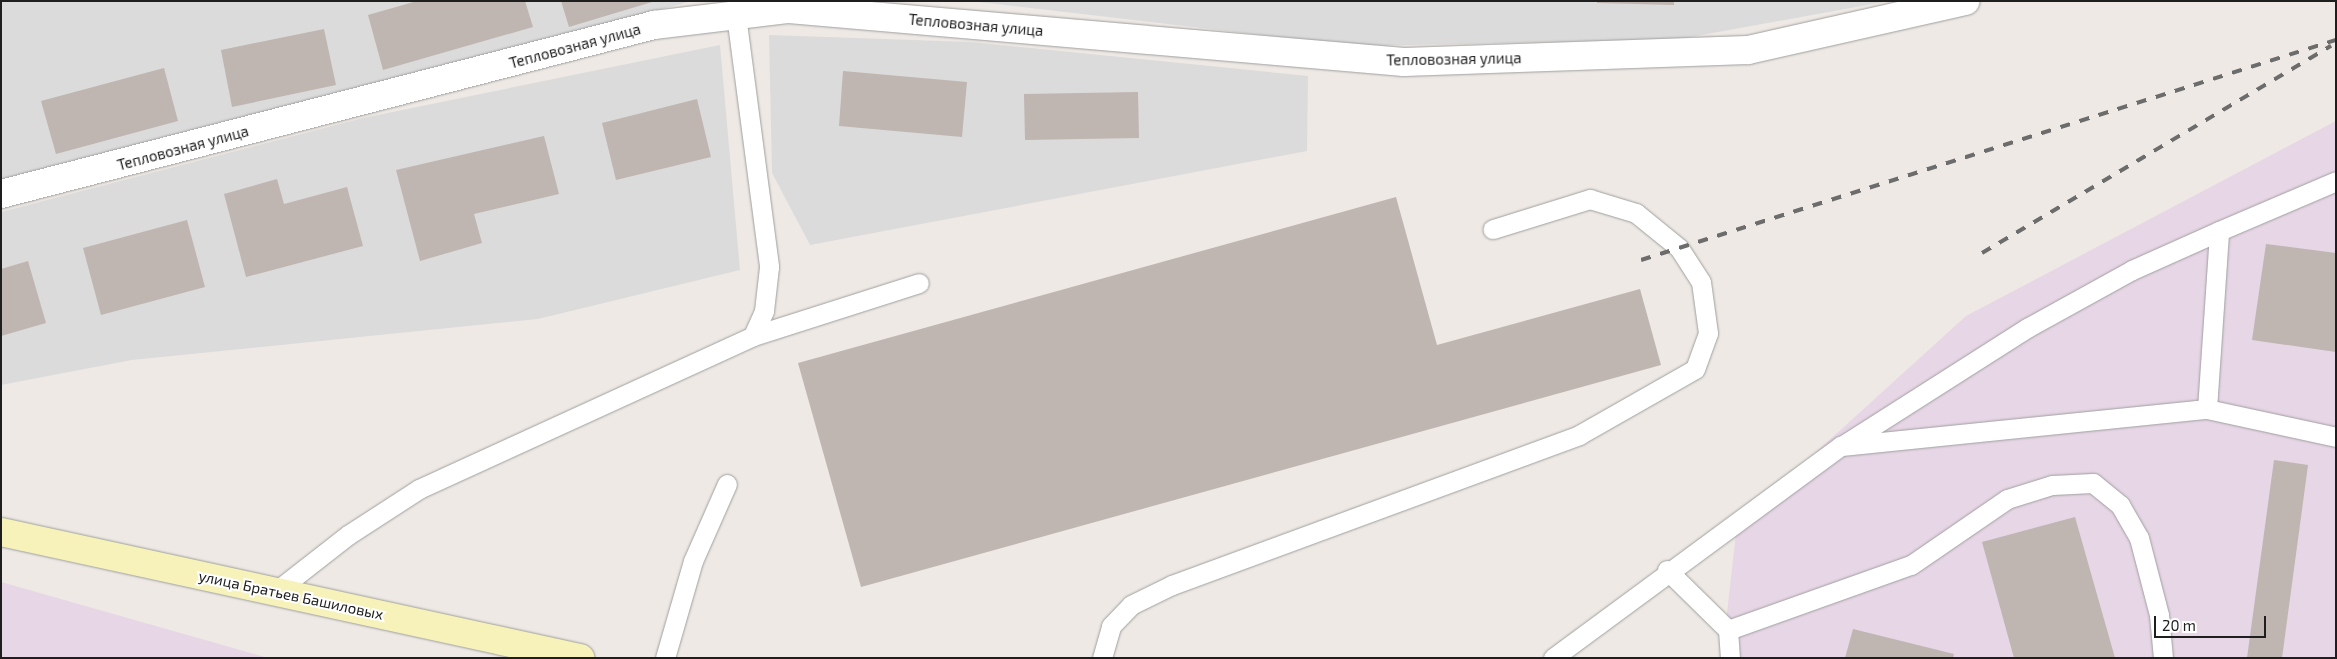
<!DOCTYPE html>
<meta charset="utf-8">
<style>
body{margin:0}
#map{position:relative;width:2337px;height:659px;overflow:hidden;background:#eee9e4;font-family:"Exo 2",sans-serif}
div>[style]{position:absolute}
.residential>*{inset:0;background:#dcdbdb}
.industrial>*{inset:0;background:#e7d6e6}
.building>*{inset:0;background:#bfb5b1}
.roads{filter:drop-shadow(0 0 1px #9f9f9f) drop-shadow(0 0 1px #9f9f9f)}
.lane>*{height:19px;margin:-9.5px;padding:0 9.5px;transform-origin:9.5px;border-radius:9.5px;background:#fff}
.street>*{height:28px;margin:-14px;padding:0 14px;transform-origin:14px;border-radius:14px;background:#fff}
.secondary>*{height:28px;margin:-14px;padding:0 14px;transform-origin:14px;border-radius:14px;background:#f7f2ba}
.rail>*{height:4px;margin-top:-2px;transform-origin:0;background:repeating-linear-gradient(90deg,#6c6c6c 0 10px,transparent 0 20px)}
span{translate:-50% -50%;white-space:nowrap;text-align:center;line-height:1.15;-webkit-text-stroke:4px #fff;paint-order:stroke}
.street-label{font-size:15px;color:#1e1e1e}
.frame{position:absolute;inset:0;border:2px solid #1e1e1e;pointer-events:none}
.scale{position:absolute;left:2154px;top:616px;width:112px;height:22px;box-sizing:border-box;border:2px solid #1e1e1e;border-top:0;padding-left:6px;font-size:15px;line-height:18px;white-space:nowrap;color:#1e1e1e;-webkit-text-stroke:4px #fff;paint-order:stroke}
</style>
<div id="map">
<div class="residential">
<i style="clip-path:polygon(1px 1px,692px 1px,1px 184px)"></i>
<i style="clip-path:polygon(971px 1px,1889px 1px,1674px 40px,1355px 46px)"></i>
<i style="clip-path:polygon(769px 35px,971px 42px,1308px 76px,1307px 151px,810px 245px,772px 173px)"></i>
<i style="clip-path:polygon(720px 45px,740px 270px,538px 319px,132px 360px,1px 385px,1px 212px,363px 118px)"></i>
</div>
<div class="industrial">
<i style="clip-path:polygon(2336px 121px,2336px 658px,1722px 658px,1737px 524px,1966px 316px)"></i>
<i style="clip-path:polygon(1px 582px,268px 658px,1px 658px)"></i>
</div>
<div class="building">
<i style="clip-path:polygon(417px 1px,525px 1px,533px 27px,383px 70px,368px 15px)"></i>
<i style="clip-path:polygon(561px 1px,652px 1px,652px 2px,569px 27px)"></i>
<i style="clip-path:polygon(1597px 1px,1674px 1px,1674px 5px,1597px 3px)"></i>
<i style="clip-path:polygon(324px 29px,336px 85px,232px 107px,221px 50px)"></i>
<i style="clip-path:polygon(164px 68px,178px 121px,56px 154px,41px 101px)"></i>
<i style="clip-path:polygon(843px 71px,967px 82px,962px 137px,839px 126px)"></i>
<i style="clip-path:polygon(1138px 92px,1139px 138px,1025px 140px,1024px 94px)"></i>
<i style="clip-path:polygon(697px 99px,711px 157px,616px 180px,602px 123px)"></i>
<i style="clip-path:polygon(544px 136px,559px 194px,474px 214px,482px 243px,420px 261px,396px 170px)"></i>
<i style="clip-path:polygon(277px 179px,284px 204px,347px 187px,363px 246px,246px 277px,224px 194px)"></i>
<i style="clip-path:polygon(1396px 197px,1437px 345px,1640px 289px,1661px 365px,861px 587px,798px 363px)"></i>
<i style="clip-path:polygon(187px 220px,205px 287px,101px 315px,83px 248px)"></i>
<i style="clip-path:polygon(2266px 244px,2336px 253px,2336px 352px,2252px 340px)"></i>
<i style="clip-path:polygon(28px 261px,46px 323px,1px 336px,1px 269px)"></i>
<i style="clip-path:polygon(2274px 460px,2308px 465px,2282px 658px,2247px 658px)"></i>
<i style="clip-path:polygon(2075px 517px,2115px 658px,2014px 658px,1982px 542px)"></i>
<i style="clip-path:polygon(1853px 629px,1954px 654px,1953px 658px,1845px 658px)"></i>
</div>
<div class="roads">
<div class="lane">
<i style="left:736px;top:15px;width:254px;rotate:82.5deg"></i>
<i style="left:769px;top:267px;width:44px;rotate:96.5deg"></i>
<i style="left:764px;top:311px;width:27px;rotate:114deg"></i>
<i style="left:2207px;top:409px;width:132px;rotate:12.2deg"></i>
<i style="left:1845px;top:444px;width:216px;rotate:-32.5deg"></i>
<i style="left:2027px;top:328px;width:120px;rotate:-28.9deg"></i>
<i style="left:2132px;top:270px;width:95px;rotate:-24.1deg"></i>
<i style="left:1667px;top:570px;width:86px;rotate:44.5deg"></i>
<i style="left:1728px;top:630px;width:28px;rotate:86deg"></i>
<i style="left:275px;top:592px;width:93px;rotate:-38deg"></i>
<i style="left:348px;top:535px;width:85px;rotate:-32.9deg"></i>
<i style="left:419px;top:489px;width:367px;rotate:-24.6deg"></i>
<i style="left:753px;top:336px;width:174px;rotate:-17.7deg"></i>
<i style="left:1728px;top:630px;width:194px;rotate:-19.6deg"></i>
<i style="left:1911px;top:565px;width:116px;rotate:-34.5deg"></i>
<i style="left:2007px;top:499px;width:47px;rotate:-17.3deg"></i>
<i style="left:2052px;top:485px;width:41px;rotate:-2.8deg"></i>
<i style="left:2093px;top:483px;width:35px;rotate:39deg"></i>
<i style="left:2120px;top:505px;width:38px;rotate:60deg"></i>
<i style="left:2139px;top:538px;width:80px;rotate:75.4deg"></i>
<i style="left:2159px;top:615px;width:43px;rotate:84.7deg"></i>
<i style="left:665px;top:658px;width:101px;rotate:-73.9deg"></i>
<i style="left:693px;top:561px;width:84px;rotate:-66.2deg"></i>
<i style="left:1102px;top:658px;width:33px;rotate:-74deg"></i>
<i style="left:1111px;top:626px;width:29px;rotate:-46deg"></i>
<i style="left:1131px;top:605px;width:46px;rotate:-26deg"></i>
<i style="left:1172px;top:585px;width:434px;rotate:-20.2deg"></i>
<i style="left:1579px;top:435px;width:133px;rotate:-29.6deg"></i>
<i style="left:1695px;top:369px;width:38px;rotate:-70deg"></i>
<i style="left:1708px;top:333px;width:51px;rotate:-97.8deg"></i>
<i style="left:1701px;top:282px;width:40px;rotate:-122.9deg"></i>
<i style="left:1679px;top:248px;width:55px;rotate:-140.9deg"></i>
<i style="left:1636px;top:213px;width:48px;rotate:-163.1deg"></i>
<i style="left:1590px;top:199px;width:102px;rotate:162.8deg"></i>
<i style="left:1553px;top:658px;width:358px;rotate:-36.4deg"></i>
<i style="left:1841px;top:446px;width:368px;rotate:-5.8deg"></i>
<i style="left:2207px;top:409px;width:178px;rotate:-86.1deg"></i>
<i style="left:2219px;top:231px;width:127px;rotate:-23.1deg"></i>
</div>
<div class="street">
<i style="left:1px;top:194px;width:675px;rotate:-14.51deg"></i>
<i style="left:654px;top:25px;width:136px;rotate:-6.8deg"></i>
<i style="left:789px;top:9px;width:617px;rotate:4.93deg"></i>
<i style="left:1404px;top:62px;width:344px;rotate:-2deg"></i>
<i style="left:1748px;top:50px;width:223px;rotate:-12.7deg"></i>
</div>
<div class="secondary">
<i style="left:1px;top:532px;width:593px;rotate:12.28deg"></i>
</div>
</div>
<div class="rail">
<i style="left:1982px;top:253px;width:406px;rotate:-30.7deg"></i>
<i style="left:1641px;top:260px;width:729px;rotate:-17.57deg"></i>
</div>
<div class="street-label">
<span style="left:976px;top:25px;rotate:5deg">Тепловозная улица</span>
<span style="left:575px;top:46px;rotate:-15deg">Тепловозная улица</span>
<span style="left:1454px;top:59px;rotate:-1deg">Тепловозная улица</span>
<span style="left:183px;top:148px;rotate:-15deg">Тепловозная улица</span>
<span style="left:291px;top:595px;rotate:12deg">улица Братьев Башиловых</span>
</div>
<div class="frame"></div>
<div class="scale">20 m</div>
</div>
